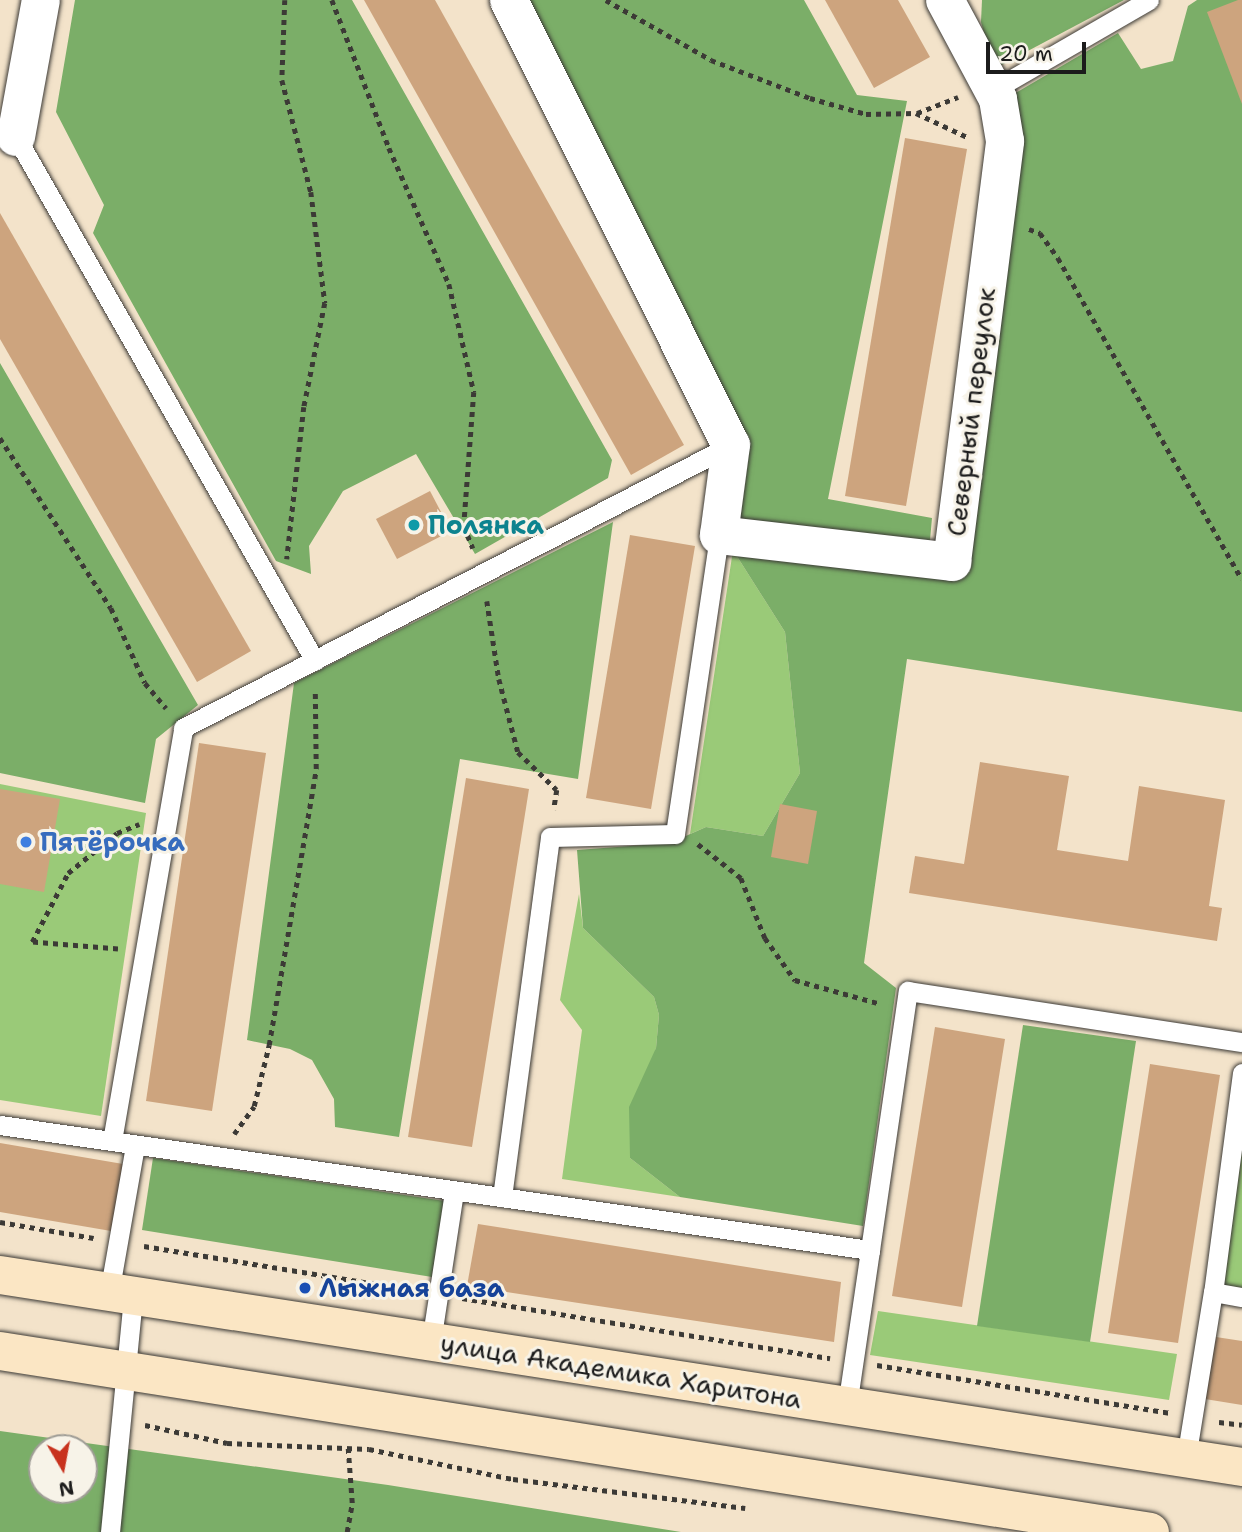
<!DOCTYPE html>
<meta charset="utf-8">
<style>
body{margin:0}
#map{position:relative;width:1242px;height:1532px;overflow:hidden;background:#f3e3ca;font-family:"Shantell Sans",sans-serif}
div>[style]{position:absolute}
.green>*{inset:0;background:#9aca78}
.forest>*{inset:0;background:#7bae68}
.building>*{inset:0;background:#cda47e}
.path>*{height:4.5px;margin-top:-2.25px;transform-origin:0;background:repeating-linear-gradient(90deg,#3c3a36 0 5px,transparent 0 10px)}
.roads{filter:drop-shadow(0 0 2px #3c3a36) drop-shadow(0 0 2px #3c3a36)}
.lane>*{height:19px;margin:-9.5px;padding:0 9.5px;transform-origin:9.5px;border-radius:9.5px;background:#fff}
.street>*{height:38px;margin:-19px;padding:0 19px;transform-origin:19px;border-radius:19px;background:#fff}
.secondary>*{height:38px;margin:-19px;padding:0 19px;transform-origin:19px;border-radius:19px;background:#fbe6c4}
.dots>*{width:19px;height:19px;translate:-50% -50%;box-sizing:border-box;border:4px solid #f7f3e8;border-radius:50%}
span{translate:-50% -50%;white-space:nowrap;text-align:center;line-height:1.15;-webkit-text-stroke:6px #f7f3e8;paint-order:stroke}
.street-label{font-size:26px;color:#1c1c1c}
.culture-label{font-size:26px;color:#0d838f;font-weight:700}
.left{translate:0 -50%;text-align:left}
.shop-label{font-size:26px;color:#366cbe;font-weight:700}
.transit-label{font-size:26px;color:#164399;font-weight:700}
.north{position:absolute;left:28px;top:1434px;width:70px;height:70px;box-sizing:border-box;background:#f7f3e8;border:2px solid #9f9d96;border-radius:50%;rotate:170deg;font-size:19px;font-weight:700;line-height:28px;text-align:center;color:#1c1c1c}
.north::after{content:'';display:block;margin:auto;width:24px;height:32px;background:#c8321e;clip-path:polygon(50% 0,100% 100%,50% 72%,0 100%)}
.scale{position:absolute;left:986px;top:42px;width:100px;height:32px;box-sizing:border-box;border:4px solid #1c1c1c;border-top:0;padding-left:9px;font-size:21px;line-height:24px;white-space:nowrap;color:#1c1c1c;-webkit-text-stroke:5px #f7f3e8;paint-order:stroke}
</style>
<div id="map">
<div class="green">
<i style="clip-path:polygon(733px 550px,785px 632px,800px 773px,763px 836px,706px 827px,690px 834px)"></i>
<i style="clip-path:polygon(0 784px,146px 813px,101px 1116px,0 1100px)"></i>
<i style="clip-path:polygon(579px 894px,583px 928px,654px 997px,659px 1015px,656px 1048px,630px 1158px,680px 1197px,562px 1179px,582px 1030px,560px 1000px)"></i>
<i style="clip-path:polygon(1242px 1149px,1242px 1288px,1224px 1285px)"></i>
<i style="clip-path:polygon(878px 1311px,1177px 1354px,1169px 1400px,870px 1355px)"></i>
</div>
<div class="forest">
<i style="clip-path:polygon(75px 0,352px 0,612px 460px,608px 478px,475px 554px,416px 454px,343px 491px,309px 546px,311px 574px,276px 561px,93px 233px,104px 205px,56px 112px)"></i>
<i style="clip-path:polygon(522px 0,804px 0,857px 95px,907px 101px,828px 499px,932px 518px,929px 551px,732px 520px,746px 441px)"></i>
<i style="clip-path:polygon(982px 0,1124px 0,994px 69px,981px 22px)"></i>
<i style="clip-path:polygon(1197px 0,1242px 0,1242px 712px,907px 659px,864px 963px,896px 988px,863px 1226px,680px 1197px,630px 1158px,629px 1107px,656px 1048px,659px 1015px,654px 997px,583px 928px,577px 850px,670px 843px,706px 827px,763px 836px,800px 773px,785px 632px,733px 550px,961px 578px,1012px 95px,1118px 33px,1141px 69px,1173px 61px,1188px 6px)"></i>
<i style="clip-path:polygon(0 363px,198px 705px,156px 739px,145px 803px,0 773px)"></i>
<i style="clip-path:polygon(613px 522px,578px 779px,460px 759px,399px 1137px,335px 1127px,334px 1099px,312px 1060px,290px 1049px,247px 1040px,294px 683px)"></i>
<i style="clip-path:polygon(1023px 1025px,1136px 1041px,1090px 1342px,977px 1326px)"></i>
<i style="clip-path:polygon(153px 1158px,445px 1201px,432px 1277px,142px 1230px)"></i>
<i style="clip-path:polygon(evenodd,0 1431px,388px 1485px,681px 1532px,0 1532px,0 1431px,42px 1448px,84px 1448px,84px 1490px,42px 1490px,42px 1448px)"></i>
</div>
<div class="building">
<i style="clip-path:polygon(364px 0,435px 0,684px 445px,631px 475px)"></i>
<i style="clip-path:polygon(825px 0,898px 0,930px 57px,874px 88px)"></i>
<i style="clip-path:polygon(1238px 0,1242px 0,1242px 104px,1207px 12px)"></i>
<i style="clip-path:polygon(905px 138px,967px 149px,906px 506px,845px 496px)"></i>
<i style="clip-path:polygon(0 213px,251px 651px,197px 682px,0 339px)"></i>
<i style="clip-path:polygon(430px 491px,451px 531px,397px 559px,376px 519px)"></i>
<i style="clip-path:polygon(630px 535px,695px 546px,651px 809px,586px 798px)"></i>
<i style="clip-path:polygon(199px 743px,266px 753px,212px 1111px,146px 1101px)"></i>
<i style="clip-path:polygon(980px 762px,1069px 776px,1057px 850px,1128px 861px,1139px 786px,1225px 800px,1209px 906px,1222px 908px,1217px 941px,909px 893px,915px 856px,964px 864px)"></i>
<i style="clip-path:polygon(466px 778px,529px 789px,472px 1147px,408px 1137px)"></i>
<i style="clip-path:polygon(0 789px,60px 799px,44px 892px,0 884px)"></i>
<i style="clip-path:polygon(780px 804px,817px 811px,808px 864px,771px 857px)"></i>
<i style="clip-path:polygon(935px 1027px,1005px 1039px,962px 1307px,892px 1296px)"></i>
<i style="clip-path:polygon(1150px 1064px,1220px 1075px,1178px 1343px,1108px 1333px)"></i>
<i style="clip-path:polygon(0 1143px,123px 1164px,111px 1231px,0 1212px)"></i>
<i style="clip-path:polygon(478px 1224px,841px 1282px,834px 1342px,467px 1286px)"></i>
<i style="clip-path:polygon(1216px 1337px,1242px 1341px,1242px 1405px,1205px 1399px)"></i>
</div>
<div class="path">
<i style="left:285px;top:0;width:80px;rotate:92.1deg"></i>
<i style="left:282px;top:80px;width:116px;rotate:75.5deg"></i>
<i style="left:311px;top:192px;width:112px;rotate:82.8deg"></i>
<i style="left:325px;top:303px;width:106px;rotate:101.4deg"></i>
<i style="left:304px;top:407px;width:153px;rotate:96.4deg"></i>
<i style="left:332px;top:0;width:159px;rotate:68.9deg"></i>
<i style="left:389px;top:148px;width:149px;rotate:66.2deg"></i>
<i style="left:449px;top:284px;width:111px;rotate:77deg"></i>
<i style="left:474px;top:392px;width:134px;rotate:94.3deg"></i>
<i style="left:464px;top:526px;width:24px;rotate:68deg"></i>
<i style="left:606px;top:0;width:121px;rotate:29.7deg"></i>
<i style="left:711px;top:60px;width:106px;rotate:21deg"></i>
<i style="left:810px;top:98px;width:58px;rotate:15.9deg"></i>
<i style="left:866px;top:114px;width:50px;rotate:-1.1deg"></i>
<i style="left:916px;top:113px;width:56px;rotate:25.2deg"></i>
<i style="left:917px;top:113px;width:44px;rotate:-21.3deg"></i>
<i style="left:1029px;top:229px;width:12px;rotate:20deg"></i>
<i style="left:1040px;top:233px;width:31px;rotate:54deg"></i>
<i style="left:1058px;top:258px;width:370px;rotate:60.2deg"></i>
<i style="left:0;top:438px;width:203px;rotate:56.9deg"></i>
<i style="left:111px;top:608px;width:82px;rotate:65.6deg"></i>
<i style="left:145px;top:683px;width:33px;rotate:50deg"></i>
<i style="left:487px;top:601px;width:79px;rotate:81.3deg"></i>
<i style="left:499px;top:679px;width:75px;rotate:75.4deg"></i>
<i style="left:518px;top:752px;width:54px;rotate:44.3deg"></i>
<i style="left:557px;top:790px;width:20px;rotate:99deg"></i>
<i style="left:698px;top:844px;width:55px;rotate:38.3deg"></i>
<i style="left:741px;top:878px;width:65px;rotate:68.2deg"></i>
<i style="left:765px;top:938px;width:52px;rotate:54.5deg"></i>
<i style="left:795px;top:980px;width:89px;rotate:15.6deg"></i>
<i style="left:118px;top:949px;width:86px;rotate:-175.3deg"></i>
<i style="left:32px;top:942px;width:78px;rotate:-62.4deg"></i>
<i style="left:68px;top:873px;width:63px;rotate:-39.2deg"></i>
<i style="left:117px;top:833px;width:24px;rotate:-22deg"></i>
<i style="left:234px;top:1134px;width:34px;rotate:-54deg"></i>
<i style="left:254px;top:1106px;width:63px;rotate:-76.2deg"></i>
<i style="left:269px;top:1045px;width:280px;rotate:-80.3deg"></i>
<i style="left:316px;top:769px;width:80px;rotate:-90.7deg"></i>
<i style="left:0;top:1222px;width:95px;rotate:9.7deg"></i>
<i style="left:144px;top:1246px;width:272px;rotate:9.3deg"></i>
<i style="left:462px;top:1298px;width:373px;rotate:9.3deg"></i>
<i style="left:877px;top:1365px;width:296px;rotate:9.3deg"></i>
<i style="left:1219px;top:1422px;width:23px;rotate:7deg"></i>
<i style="left:145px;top:1425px;width:84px;rotate:12.4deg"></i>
<i style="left:227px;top:1443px;width:142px;rotate:2.4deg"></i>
<i style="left:369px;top:1449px;width:147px;rotate:11.8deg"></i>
<i style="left:513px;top:1479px;width:234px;rotate:7.1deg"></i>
<i style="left:347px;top:1532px;width:29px;rotate:-80deg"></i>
<i style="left:352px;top:1503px;width:55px;rotate:-94.2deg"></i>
</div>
<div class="roads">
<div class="lane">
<i style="left:993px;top:90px;width:180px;rotate:-30deg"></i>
<i style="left:16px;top:137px;width:603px;rotate:60.29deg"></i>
<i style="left:1242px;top:1073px;width:221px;rotate:97.5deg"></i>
<i style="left:1213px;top:1292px;width:29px;rotate:10deg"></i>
<i style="left:0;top:1125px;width:879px;rotate:8.18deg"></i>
<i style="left:870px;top:1250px;width:262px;rotate:-81.7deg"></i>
<i style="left:908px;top:991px;width:338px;rotate:8.7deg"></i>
<i style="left:112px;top:1141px;width:419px;rotate:-80.2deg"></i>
<i style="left:183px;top:728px;width:617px;rotate:-27.31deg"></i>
<i style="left:502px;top:1197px;width:363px;rotate:-82.4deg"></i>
<i style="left:550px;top:837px;width:125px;rotate:-1.4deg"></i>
<i style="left:675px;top:834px;width:302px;rotate:-81.6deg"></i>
<i style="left:109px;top:1293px;width:150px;rotate:-80deg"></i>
<i style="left:431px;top:1342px;width:153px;rotate:-81.3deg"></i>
<i style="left:847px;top:1406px;width:158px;rotate:-81.6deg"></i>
<i style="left:1186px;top:1458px;width:168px;rotate:-80.8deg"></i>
<i style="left:110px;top:1532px;width:236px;rotate:-84.4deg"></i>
</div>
<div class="street">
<i style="left:509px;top:0;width:497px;rotate:63.5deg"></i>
<i style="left:731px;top:445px;width:91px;rotate:97.6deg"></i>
<i style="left:719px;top:535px;width:235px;rotate:6.6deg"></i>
<i style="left:952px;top:562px;width:424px;rotate:-82.8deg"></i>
<i style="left:1005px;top:141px;width:43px;rotate:-99.5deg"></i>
<i style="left:998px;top:99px;width:112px;rotate:-118.2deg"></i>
<i style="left:16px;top:137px;width:139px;rotate:-79.7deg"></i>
</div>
<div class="secondary">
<i style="left:0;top:1275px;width:1257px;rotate:8.79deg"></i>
<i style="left:0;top:1351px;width:1164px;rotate:8.94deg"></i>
</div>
</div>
<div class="dots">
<i style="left:414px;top:525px;background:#0f9aa8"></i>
<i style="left:26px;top:842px;background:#3f7fe0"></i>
<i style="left:305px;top:1288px;background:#1a4fb4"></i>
</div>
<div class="street-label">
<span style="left:971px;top:412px;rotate:-83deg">Северный переулок</span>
<span style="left:621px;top:1371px;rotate:9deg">улица Академика Харитона</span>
</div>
<div class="culture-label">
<span class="left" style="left:428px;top:525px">Полянка</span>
</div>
<div class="shop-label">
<span class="left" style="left:40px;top:842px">Пятёрочка</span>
</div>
<div class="transit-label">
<span class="left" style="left:319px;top:1288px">Лыжная база</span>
</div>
<div class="north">N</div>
<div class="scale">20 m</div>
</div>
